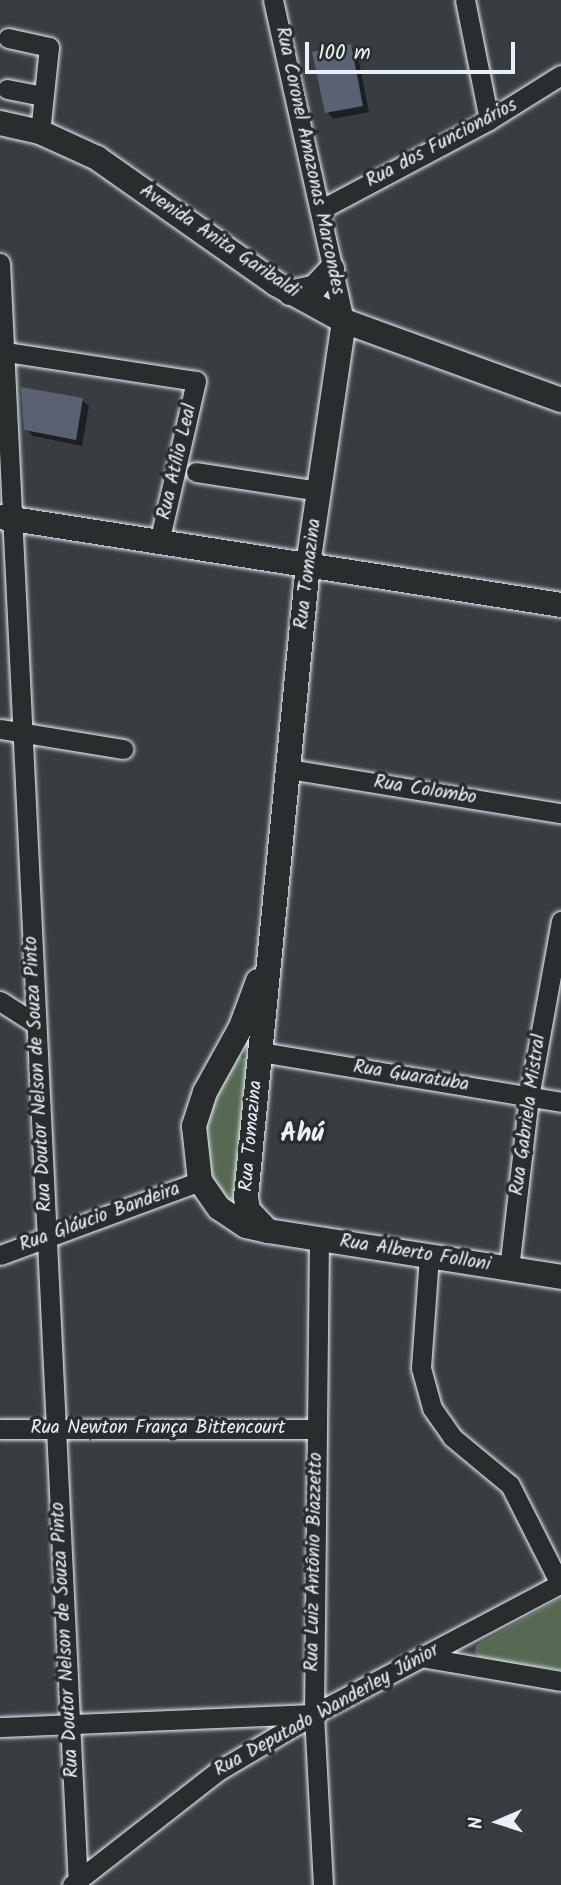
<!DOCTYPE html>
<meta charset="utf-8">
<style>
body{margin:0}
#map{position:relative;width:561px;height:1885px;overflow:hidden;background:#383d42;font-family:Kalam,sans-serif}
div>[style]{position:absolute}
.green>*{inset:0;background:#576953}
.shadow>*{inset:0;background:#0007}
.building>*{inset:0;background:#596172}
.roads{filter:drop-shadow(0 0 2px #e8f1f8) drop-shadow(0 0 2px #e8f1f8)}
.minor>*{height:19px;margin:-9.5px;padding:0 9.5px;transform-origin:9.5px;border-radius:9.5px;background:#2a2d2e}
.major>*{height:24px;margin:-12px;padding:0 12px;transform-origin:12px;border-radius:12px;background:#2a2d2e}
span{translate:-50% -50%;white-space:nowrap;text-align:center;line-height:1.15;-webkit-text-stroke:7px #2a2d2e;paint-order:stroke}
.street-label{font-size:19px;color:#e8f1f8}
.district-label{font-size:26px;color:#e8f1f8;font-weight:700}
.north{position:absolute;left:463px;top:1787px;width:70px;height:70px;-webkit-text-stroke:5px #2a2d2e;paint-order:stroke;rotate:267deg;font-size:19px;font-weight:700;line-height:28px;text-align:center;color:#e8f1f8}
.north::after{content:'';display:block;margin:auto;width:24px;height:32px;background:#e8f1f8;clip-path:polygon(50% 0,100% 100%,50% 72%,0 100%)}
.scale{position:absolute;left:305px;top:42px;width:210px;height:32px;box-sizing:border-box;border:4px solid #e8f1f8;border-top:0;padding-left:9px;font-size:21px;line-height:24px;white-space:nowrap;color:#e8f1f8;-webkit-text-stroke:5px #2a2d2e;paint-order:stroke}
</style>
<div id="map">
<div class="green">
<i style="clip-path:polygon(235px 1056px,248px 1059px,234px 1209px,213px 1189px,202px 1126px)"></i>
<i style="clip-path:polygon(561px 1598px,561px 1670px,480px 1658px,475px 1653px,476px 1645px)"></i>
</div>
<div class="shadow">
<i style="clip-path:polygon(350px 46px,357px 52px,369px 112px,333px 119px,327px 112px)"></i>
<i style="clip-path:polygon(82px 400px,89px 406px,82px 446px,33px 436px,26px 429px)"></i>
</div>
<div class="building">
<i style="clip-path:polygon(351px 44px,363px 106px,325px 113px,312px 52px)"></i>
<i style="clip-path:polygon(21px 387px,83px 398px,76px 440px,24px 430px)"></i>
</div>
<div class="roads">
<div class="minor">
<i style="left:273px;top:0;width:329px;rotate:77.5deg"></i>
<i style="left:465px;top:0;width:122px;rotate:78.7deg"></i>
<i style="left:8px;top:38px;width:42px;rotate:12.4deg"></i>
<i style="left:49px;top:47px;width:85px;rotate:96deg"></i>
<i style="left:7px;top:89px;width:37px;rotate:11deg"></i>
<i style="left:320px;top:210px;width:191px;rotate:-28deg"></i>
<i style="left:489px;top:120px;width:85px;rotate:-32deg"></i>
<i style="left:0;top:263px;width:1624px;rotate:87.25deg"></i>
<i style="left:0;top:351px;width:198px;rotate:8.7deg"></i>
<i style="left:196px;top:381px;width:165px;rotate:102.9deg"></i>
<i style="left:196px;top:472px;width:124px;rotate:8.8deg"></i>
<i style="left:0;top:729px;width:125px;rotate:9.2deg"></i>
<i style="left:288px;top:769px;width:277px;rotate:9.2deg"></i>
<i style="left:0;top:1001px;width:43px;rotate:32.6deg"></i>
<i style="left:260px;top:1052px;width:305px;rotate:9.4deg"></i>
<i style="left:319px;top:1238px;width:476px;rotate:90.6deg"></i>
<i style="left:314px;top:1714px;width:171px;rotate:87deg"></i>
<i style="left:0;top:1255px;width:213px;rotate:-20.3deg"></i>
<i style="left:429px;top:1256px;width:112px;rotate:94.1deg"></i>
<i style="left:421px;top:1368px;width:41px;rotate:74.6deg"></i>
<i style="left:432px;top:1408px;width:35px;rotate:55deg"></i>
<i style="left:452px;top:1437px;width:75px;rotate:39.6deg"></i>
<i style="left:510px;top:1485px;width:111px;rotate:63.2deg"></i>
<i style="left:509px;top:1269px;width:173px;rotate:-83.4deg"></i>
<i style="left:529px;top:1097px;width:179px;rotate:-79.7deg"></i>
<i style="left:0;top:1429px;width:317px"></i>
<i style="left:421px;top:1657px;width:142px;rotate:9.7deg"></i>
<i style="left:0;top:1727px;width:309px;rotate:-2.4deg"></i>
<i style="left:72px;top:1885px;width:185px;rotate:-38deg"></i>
<i style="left:218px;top:1771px;width:112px;rotate:-30.7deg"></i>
<i style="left:314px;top:1714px;width:280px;rotate:-27.9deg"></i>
</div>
<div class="major">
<i style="left:0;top:123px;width:41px;rotate:12.7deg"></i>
<i style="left:40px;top:132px;width:63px;rotate:24.5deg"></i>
<i style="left:97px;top:158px;width:219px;rotate:35.1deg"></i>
<i style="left:276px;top:284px;width:77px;rotate:28.6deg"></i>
<i style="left:344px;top:321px;width:231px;rotate:20deg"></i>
<i style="left:290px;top:293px;width:26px;rotate:-13deg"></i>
<i style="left:315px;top:287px;width:25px;rotate:-47deg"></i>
<i style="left:0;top:517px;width:568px;rotate:8.91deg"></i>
<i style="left:258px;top:981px;width:49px;rotate:110.3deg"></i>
<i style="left:241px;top:1027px;width:74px;rotate:119deg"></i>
<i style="left:205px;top:1092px;width:36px;rotate:108deg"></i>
<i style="left:194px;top:1126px;width:55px;rotate:83.8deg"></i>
<i style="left:200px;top:1181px;width:33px;rotate:55deg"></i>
<i style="left:219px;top:1208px;width:32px;rotate:34deg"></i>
<i style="left:246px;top:1226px;width:23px;rotate:13deg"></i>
<i style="left:268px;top:1231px;width:297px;rotate:8.9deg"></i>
<i style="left:268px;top:1231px;width:29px;rotate:-134deg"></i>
<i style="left:248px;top:1210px;width:13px;rotate:-99deg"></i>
<i style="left:246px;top:1197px;width:635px;rotate:-84.4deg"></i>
<i style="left:308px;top:565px;width:247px;rotate:-81.6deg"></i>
</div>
</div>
<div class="street-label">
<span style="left:442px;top:144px;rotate:-28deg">Rua dos Funcionários</span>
<span style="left:309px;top:161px;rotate:78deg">Rua Coronel Amazonas Marcondes</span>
<span style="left:219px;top:242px;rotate:34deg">Avenida Anita Garibaldi</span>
<span style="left:178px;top:462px;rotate:-77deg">Rua Atílio Leal</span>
<span style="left:309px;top:574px;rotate:-83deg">Rua Tomazina</span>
<span style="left:425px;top:791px;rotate:9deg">Rua Colombo</span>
<span style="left:39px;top:1074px;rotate:-93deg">Rua Doutor Nelson de Souza Pinto</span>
<span style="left:411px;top:1077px;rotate:9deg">Rua Guaratuba</span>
<span style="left:529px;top:1115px;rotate:-82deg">Rua Gabriela Mistral</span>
<span style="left:252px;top:1136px;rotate:-85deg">Rua Tomazina</span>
<span style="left:100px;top:1218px;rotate:-20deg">Rua Gláucio Bandeira</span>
<span style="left:415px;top:1254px;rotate:9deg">Rua Alberto Folloni</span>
<span style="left:158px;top:1429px">Rua Newton França Bittencourt</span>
<span style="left:315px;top:1562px;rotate:-89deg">Rua Luiz Antônio Biazzetto</span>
<span style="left:66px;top:1640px;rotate:-93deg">Rua Doutor Nelson de Souza Pinto</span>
<span style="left:327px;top:1711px;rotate:-29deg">Rua Deputado Wanderley Júnior</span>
</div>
<div class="district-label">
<span style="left:302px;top:1135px">Ahú</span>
</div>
<div class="north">N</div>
<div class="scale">100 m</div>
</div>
